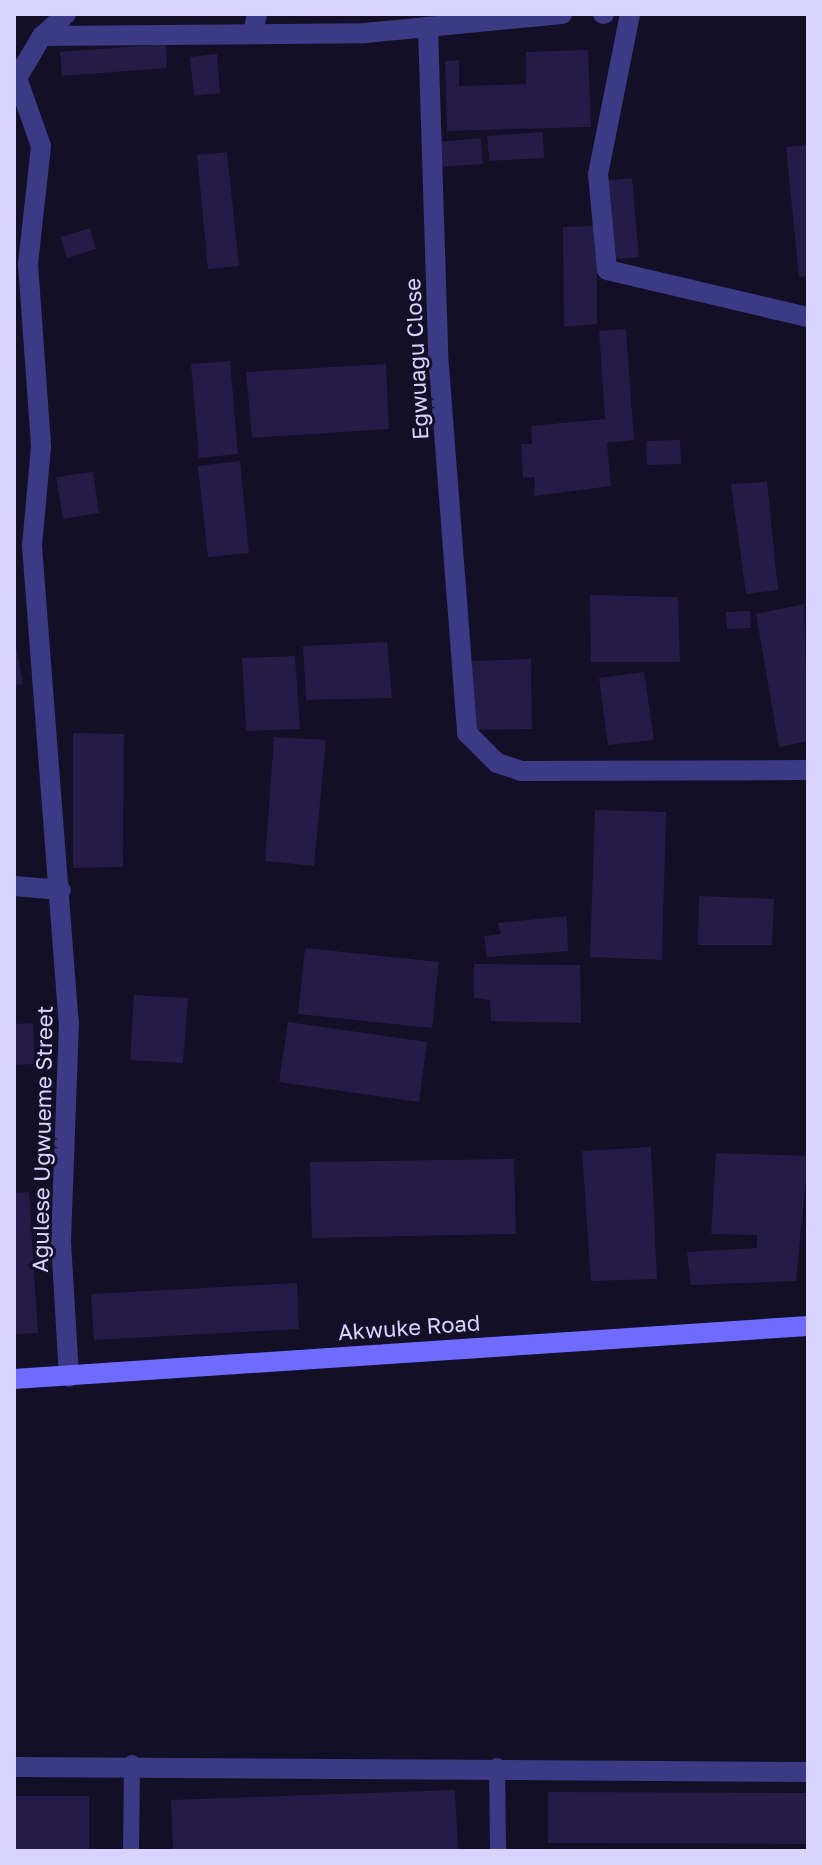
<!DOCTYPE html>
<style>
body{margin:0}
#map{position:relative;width:822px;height:1865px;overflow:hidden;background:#130f26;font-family:"Golos Text",sans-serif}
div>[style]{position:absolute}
.building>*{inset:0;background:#241b47}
.lane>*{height:16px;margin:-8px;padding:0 8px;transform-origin:8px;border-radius:8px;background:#3d3a85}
.street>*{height:20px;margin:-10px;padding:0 10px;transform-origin:10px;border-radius:10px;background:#3d3a85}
.secondary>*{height:20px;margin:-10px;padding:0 10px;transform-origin:10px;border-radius:10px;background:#6f6bff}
span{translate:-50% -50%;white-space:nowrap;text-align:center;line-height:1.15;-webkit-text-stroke:6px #130f26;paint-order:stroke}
.street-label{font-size:22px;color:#d9d4ff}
.frame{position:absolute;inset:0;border:16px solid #d9d4ff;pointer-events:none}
</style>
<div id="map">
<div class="building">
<i style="clip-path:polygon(166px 44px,167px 68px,62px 76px,60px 52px)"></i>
<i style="clip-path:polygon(588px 50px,591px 127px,447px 131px,445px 61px,459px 60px,459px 86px,526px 84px,526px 52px)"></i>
<i style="clip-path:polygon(217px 54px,220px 93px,194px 96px,190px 57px)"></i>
<i style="clip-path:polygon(543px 132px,544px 158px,489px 161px,487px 136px)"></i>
<i style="clip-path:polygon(481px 138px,483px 164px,439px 167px,436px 142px)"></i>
<i style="clip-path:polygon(808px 145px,808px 276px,799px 277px,786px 147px)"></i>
<i style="clip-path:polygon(227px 152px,239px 266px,208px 269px,197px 155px)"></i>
<i style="clip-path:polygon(632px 178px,639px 257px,610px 260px,604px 181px)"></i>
<i style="clip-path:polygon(597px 226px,597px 324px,564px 327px,563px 227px)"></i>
<i style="clip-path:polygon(90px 228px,96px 249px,67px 258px,61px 237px)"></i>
<i style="clip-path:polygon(626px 329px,634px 440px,607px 443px,611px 486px,534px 496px,535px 477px,523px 478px,521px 444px,532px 444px,531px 426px,605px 419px,599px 331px)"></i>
<i style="clip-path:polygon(230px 361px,238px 454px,199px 458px,191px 364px)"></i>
<i style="clip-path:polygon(386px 364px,389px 429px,252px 438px,246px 372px)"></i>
<i style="clip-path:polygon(680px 440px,681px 464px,647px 465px,646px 441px)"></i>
<i style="clip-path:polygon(240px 461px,249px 553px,208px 557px,198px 466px)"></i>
<i style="clip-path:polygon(93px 472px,99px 513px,63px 519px,56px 477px)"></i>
<i style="clip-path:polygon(767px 482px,778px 590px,746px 594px,731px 484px)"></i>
<i style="clip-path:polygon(590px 595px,678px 597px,680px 662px,591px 662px)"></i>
<i style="clip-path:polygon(804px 604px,808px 741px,779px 747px,756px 614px)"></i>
<i style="clip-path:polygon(750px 611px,751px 628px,727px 629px,726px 612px)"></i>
<i style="clip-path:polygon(14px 635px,23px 684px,14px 685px)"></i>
<i style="clip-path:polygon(387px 642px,392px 698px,306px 700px,303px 646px)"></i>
<i style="clip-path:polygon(295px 656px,300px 729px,246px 731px,242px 658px)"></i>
<i style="clip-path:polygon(531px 659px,532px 729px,468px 730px,468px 661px)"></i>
<i style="clip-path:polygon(644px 672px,654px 740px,608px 745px,599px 678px)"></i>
<i style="clip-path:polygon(73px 733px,124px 734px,123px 867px,73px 868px)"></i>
<i style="clip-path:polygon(274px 737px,326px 740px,314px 866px,265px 861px)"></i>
<i style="clip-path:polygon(595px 810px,666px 812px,662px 960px,590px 957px)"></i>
<i style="clip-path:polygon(699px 896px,774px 899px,772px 945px,698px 945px)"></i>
<i style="clip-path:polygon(567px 916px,568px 951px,487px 957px,484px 936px,501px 934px,498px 923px)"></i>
<i style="clip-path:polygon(305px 948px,439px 962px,432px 1028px,298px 1014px)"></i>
<i style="clip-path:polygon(474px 964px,580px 965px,581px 1023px,491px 1021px,490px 1000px,474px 998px)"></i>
<i style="clip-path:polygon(134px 995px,188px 998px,183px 1063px,130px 1060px)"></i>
<i style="clip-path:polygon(288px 1022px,427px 1042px,419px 1102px,279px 1082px)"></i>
<i style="clip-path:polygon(33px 1023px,35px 1064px,14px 1065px,14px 1024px)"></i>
<i style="clip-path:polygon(651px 1147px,657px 1279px,591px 1281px,582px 1151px)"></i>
<i style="clip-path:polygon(716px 1153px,808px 1156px,796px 1281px,691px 1285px,687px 1252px,757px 1248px,757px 1235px,711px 1234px)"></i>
<i style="clip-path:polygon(514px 1159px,516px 1234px,312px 1238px,310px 1162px)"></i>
<i style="clip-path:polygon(29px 1192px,38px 1333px,14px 1334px,14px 1193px)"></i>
<i style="clip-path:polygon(297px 1283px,299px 1329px,94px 1340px,91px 1294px)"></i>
<i style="clip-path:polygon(455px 1790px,458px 1851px,173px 1851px,171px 1800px)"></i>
<i style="clip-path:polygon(548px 1792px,808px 1793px,808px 1844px,548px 1843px)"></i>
<i style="clip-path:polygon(14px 1796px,89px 1796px,89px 1851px,14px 1851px)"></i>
</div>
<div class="lane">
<i style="left:497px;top:1766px;width:85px;rotate:89.3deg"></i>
<i style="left:131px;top:1851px;width:88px;rotate:-89.3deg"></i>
</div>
<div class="street">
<i style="left:66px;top:14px;width:33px;rotate:137deg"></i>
<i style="left:42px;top:36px;width:49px;rotate:120.8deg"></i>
<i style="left:17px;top:78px;width:72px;rotate:70.6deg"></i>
<i style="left:41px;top:146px;width:119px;rotate:96.3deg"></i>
<i style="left:28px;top:264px;width:183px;rotate:85.9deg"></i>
<i style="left:41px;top:447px;width:99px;rotate:95.2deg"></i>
<i style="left:32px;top:546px;width:477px;rotate:85.6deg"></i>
<i style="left:69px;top:1022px;width:220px;rotate:92.1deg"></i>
<i style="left:61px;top:1242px;width:135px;rotate:86.6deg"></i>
<i style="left:603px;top:14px;width:1px"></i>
<i style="left:630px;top:14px;width:163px;rotate:101.3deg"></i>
<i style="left:598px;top:174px;width:96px;rotate:84.6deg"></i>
<i style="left:607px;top:270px;width:206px;rotate:13.2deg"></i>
<i style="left:428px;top:28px;width:326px;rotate:88.2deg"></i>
<i style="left:438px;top:354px;width:380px;rotate:85.6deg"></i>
<i style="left:467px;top:733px;width:42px;rotate:45deg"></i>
<i style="left:497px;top:763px;width:25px;rotate:18deg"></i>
<i style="left:521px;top:771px;width:287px;rotate:-0.2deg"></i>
<i style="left:253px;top:34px;width:20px;rotate:-79deg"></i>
<i style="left:42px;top:36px;width:323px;rotate:-0.5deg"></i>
<i style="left:365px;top:33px;width:198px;rotate:-5.5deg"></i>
<i style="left:14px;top:886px;width:47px;rotate:4.9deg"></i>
<i style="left:14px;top:1767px;width:794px;rotate:0.36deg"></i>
</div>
<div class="secondary">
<i style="left:14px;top:1379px;width:796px;rotate:-3.82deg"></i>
</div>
<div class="street-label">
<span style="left:416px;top:359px;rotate:-93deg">Egwuagu Close</span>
<span style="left:42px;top:1139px;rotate:-89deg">Agulese Ugwueme Street</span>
<span style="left:409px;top:1327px;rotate:-4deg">Akwuke Road</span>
</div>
<div class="frame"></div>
</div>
